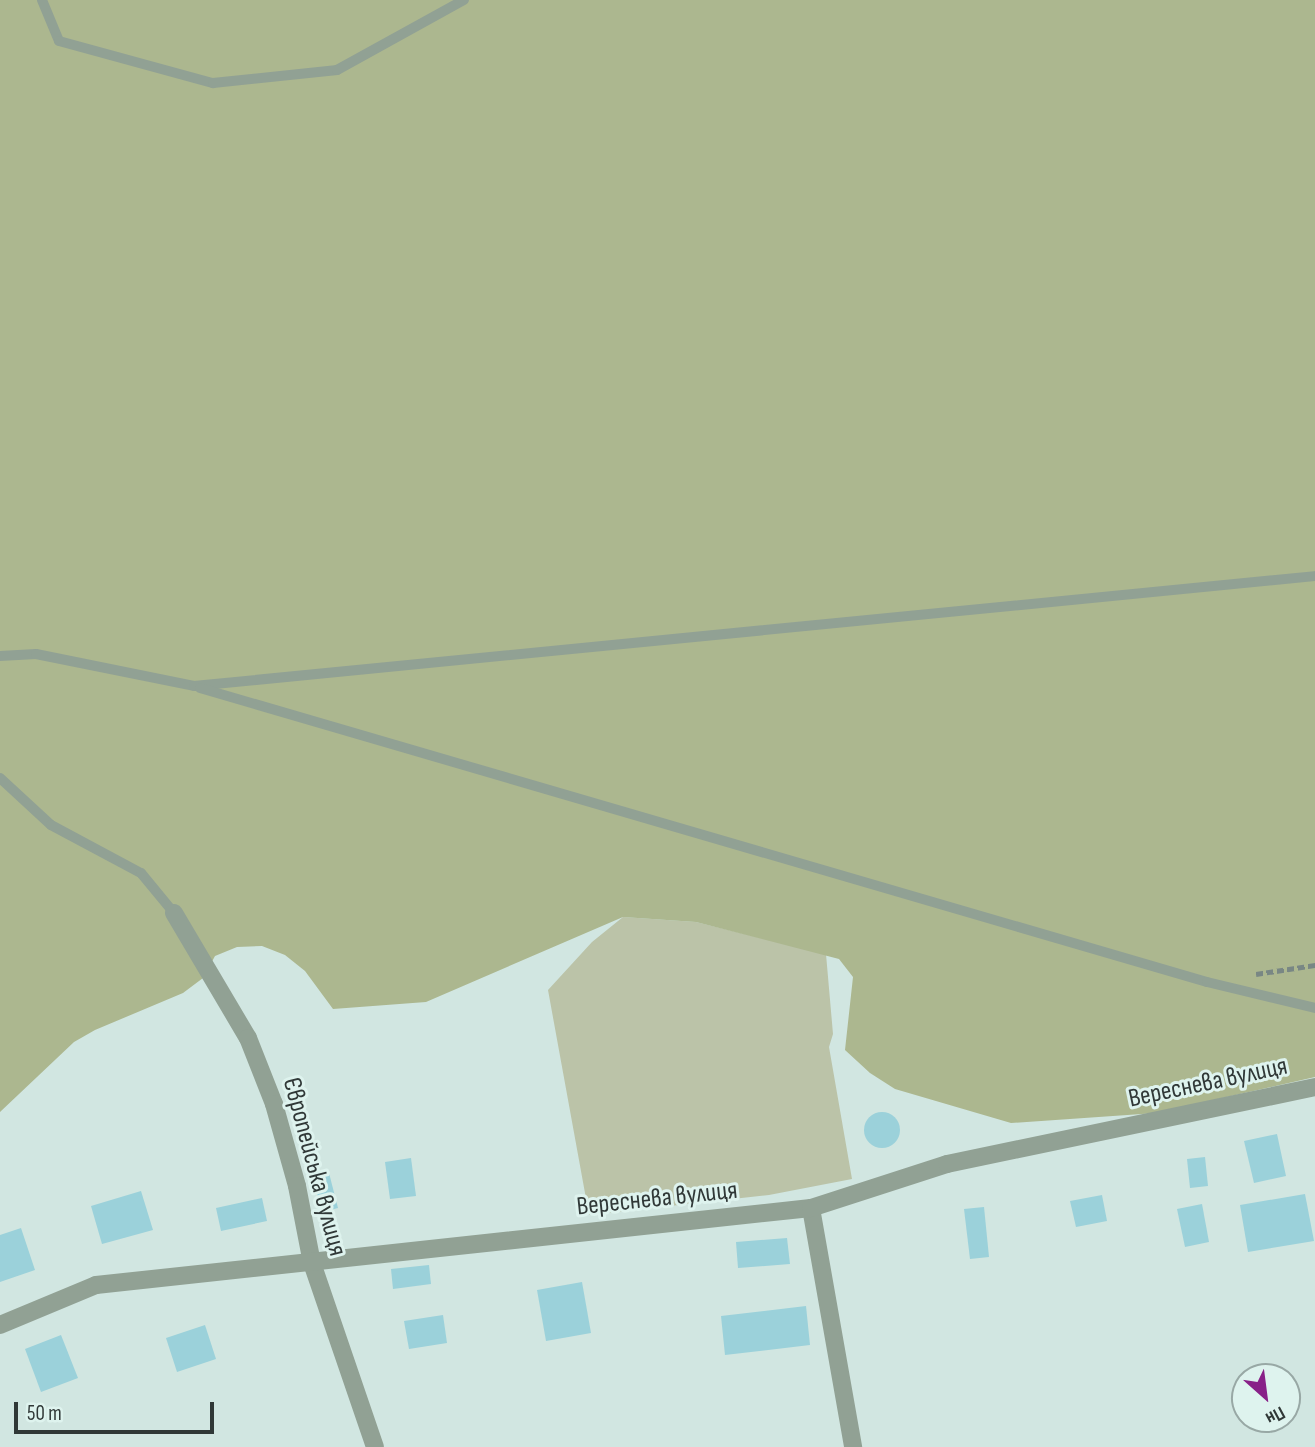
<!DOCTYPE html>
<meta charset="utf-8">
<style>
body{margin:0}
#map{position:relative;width:1315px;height:1447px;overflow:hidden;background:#d1e6e1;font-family:"Sofia Sans Condensed",sans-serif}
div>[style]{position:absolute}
.green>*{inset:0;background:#bbc3a8}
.forest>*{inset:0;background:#acb78f}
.building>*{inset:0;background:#9bd1da}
.round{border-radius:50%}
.path>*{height:4.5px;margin-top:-2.25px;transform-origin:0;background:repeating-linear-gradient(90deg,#798784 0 7px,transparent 0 10.5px)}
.service>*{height:10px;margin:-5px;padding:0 5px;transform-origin:5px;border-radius:5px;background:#91a194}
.minor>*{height:18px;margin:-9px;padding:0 9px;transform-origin:9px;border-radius:9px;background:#91a194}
span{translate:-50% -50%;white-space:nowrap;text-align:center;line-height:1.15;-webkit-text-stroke:6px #def3ee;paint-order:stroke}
.street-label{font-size:26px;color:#303837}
.north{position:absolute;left:1231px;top:1363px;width:70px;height:70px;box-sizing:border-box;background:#def3ee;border:2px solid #98a8a5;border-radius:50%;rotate:152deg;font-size:19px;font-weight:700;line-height:28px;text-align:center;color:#303837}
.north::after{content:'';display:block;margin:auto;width:24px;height:32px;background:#882188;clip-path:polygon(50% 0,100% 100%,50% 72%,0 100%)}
.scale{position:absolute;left:14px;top:1402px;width:200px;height:32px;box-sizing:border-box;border:4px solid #303837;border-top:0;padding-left:9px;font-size:21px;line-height:24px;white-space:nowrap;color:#303837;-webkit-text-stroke:5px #def3ee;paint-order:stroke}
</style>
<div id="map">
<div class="green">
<i style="clip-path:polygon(623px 917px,696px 922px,826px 954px,833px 1034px,829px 1047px,852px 1179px,769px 1195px,589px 1215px,548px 990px,592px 942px)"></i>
</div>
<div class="forest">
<i style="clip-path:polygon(0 0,1315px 0,1315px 1077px,1156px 1113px,1011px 1123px,895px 1089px,870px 1073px,845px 1050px,853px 977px,839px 959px,696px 922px,623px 917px,426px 1002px,333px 1009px,305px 971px,285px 955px,262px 946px,237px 947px,215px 956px,203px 978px,183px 993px,95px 1030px,74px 1042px,0 1112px)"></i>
</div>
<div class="building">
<i class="round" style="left:864px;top:1112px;width:36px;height:36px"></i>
<i style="clip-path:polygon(1277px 1134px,1286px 1176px,1254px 1183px,1244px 1141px)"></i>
<i style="clip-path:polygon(1205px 1157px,1208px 1186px,1190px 1188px,1187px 1159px)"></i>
<i style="clip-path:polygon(411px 1158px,416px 1196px,390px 1199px,385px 1162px)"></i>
<i style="clip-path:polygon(329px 1173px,338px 1208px,322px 1212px,313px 1178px)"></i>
<i style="clip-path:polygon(141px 1191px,153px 1230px,102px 1244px,91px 1206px)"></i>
<i style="clip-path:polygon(1305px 1194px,1314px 1241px,1248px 1252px,1240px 1205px)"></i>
<i style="clip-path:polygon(1102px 1195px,1107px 1221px,1076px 1227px,1070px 1201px)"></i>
<i style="clip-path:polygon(262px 1198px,267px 1221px,221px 1231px,216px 1208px)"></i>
<i style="clip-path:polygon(1202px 1204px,1209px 1242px,1185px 1247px,1177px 1209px)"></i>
<i style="clip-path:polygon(984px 1207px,989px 1257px,970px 1259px,964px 1209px)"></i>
<i style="clip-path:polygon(21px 1228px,35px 1270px,0 1282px,0 1235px)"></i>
<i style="clip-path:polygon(787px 1238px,790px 1264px,738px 1268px,736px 1242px)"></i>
<i style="clip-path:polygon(429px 1265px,431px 1284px,393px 1289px,391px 1269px)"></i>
<i style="clip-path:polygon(582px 1282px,591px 1333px,546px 1341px,537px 1290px)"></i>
<i style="clip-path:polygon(806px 1306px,810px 1345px,725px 1355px,721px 1316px)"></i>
<i style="clip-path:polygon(443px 1315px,447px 1343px,409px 1349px,404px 1321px)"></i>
<i style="clip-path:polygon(205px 1325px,216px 1359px,177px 1372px,166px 1338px)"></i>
<i style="clip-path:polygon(61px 1335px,78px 1378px,41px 1392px,25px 1349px)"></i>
</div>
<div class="path">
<i style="left:1256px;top:974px;width:60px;rotate:-8.7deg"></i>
</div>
<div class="service">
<i style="left:42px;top:0;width:44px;rotate:67.5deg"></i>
<i style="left:59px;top:41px;width:160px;rotate:15.3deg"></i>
<i style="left:213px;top:83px;width:125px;rotate:-6deg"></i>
<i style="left:337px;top:70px;width:145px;rotate:-28.9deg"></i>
<i style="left:0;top:656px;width:36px;rotate:-3deg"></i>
<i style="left:36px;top:654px;width:161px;rotate:11.4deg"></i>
<i style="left:194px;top:686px;width:1126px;rotate:-5.6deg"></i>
<i style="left:200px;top:688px;width:1049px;rotate:16.28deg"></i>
<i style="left:1207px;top:982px;width:111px;rotate:13.5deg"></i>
<i style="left:0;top:778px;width:69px;rotate:42.7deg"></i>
<i style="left:51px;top:825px;width:102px;rotate:28.1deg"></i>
<i style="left:141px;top:873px;width:52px;rotate:50.5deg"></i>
</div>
<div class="minor">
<i style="left:174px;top:913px;width:145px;rotate:59.4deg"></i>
<i style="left:248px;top:1038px;width:71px;rotate:68.5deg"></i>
<i style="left:274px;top:1104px;width:85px;rotate:74.3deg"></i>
<i style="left:297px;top:1186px;width:78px;rotate:79deg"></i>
<i style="left:312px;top:1263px;width:194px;rotate:71.1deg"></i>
<i style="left:811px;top:1208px;width:243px;rotate:80deg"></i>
<i style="left:0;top:1325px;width:104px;rotate:-22.6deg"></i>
<i style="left:96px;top:1285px;width:719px;rotate:-6.15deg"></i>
<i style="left:811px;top:1208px;width:143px;rotate:-17.9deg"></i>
<i style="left:947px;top:1164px;width:376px;rotate:-11.8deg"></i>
</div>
<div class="street-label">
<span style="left:1208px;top:1083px;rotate:-12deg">Вереснева вулиця</span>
<span style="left:314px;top:1167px;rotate:75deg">Європейська вулиця</span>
<span style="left:657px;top:1199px;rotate:-6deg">Вереснева вулиця</span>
</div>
<div class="north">Пн</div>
<div class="scale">50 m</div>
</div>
